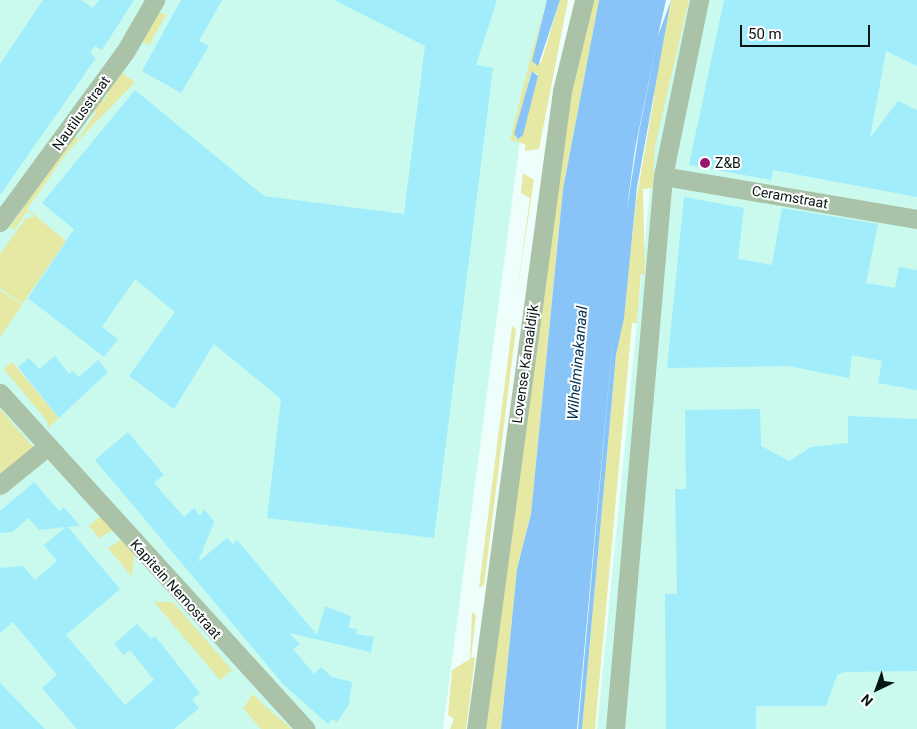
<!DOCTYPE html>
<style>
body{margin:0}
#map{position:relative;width:917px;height:729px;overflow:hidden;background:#eefefa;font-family:Roboto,sans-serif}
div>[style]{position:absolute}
.built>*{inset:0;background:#c9faed}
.green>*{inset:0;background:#e6e9a4}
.water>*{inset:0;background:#88c4f8}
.building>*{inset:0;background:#a1edfc}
.minor>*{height:19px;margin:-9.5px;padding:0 9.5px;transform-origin:9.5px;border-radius:9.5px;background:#aac2a8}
.dots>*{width:14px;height:14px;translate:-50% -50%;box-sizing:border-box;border:2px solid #fff;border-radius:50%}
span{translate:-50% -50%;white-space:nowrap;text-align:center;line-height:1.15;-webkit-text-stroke:4px #fff;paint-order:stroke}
.street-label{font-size:14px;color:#081613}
.poi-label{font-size:14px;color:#081613}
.left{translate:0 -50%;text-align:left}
.water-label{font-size:15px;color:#013253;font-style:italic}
.north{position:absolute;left:852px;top:664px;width:50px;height:50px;-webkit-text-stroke:4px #fff;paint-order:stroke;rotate:222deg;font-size:14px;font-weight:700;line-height:20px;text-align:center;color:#081613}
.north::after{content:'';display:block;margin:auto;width:18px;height:22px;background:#081613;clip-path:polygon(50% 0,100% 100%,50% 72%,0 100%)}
.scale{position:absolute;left:740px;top:25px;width:130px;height:22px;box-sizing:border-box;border:2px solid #081613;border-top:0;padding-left:6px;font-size:15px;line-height:18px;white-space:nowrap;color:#081613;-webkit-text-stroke:4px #fff;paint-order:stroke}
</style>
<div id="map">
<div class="built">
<i style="clip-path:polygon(0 0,556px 0,527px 87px,443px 729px,0 729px)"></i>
<i style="clip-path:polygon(682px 0,917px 0,917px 729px,597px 729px,663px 57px)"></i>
</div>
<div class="green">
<i style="clip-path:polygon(evenodd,545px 0,532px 61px,541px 63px,560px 0,568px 0,539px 149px,525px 151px,525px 144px,510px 140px,545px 0,531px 71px,538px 74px,518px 139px,515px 138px,531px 71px)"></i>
<i style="clip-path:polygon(587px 0,599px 0,563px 189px,531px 514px,517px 569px,501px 729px,484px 729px,551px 187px)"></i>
<i style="clip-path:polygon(671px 0,689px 0,655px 146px,653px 188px,643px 189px,645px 274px,641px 274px,637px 323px,632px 323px,595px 729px,582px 729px,616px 355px,624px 303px,630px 303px,625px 302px,636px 201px,654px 98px,659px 98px,653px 97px)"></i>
<i style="clip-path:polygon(160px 12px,166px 15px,149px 45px,141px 40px)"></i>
<i style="clip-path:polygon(119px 71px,135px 82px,141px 75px,137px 80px,68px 151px,27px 209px,66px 241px,22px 304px,0 288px,0 254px,26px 218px,35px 217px,27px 211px,14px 230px,10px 227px,73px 136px,78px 139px,96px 112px,92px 109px,100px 99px,104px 101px)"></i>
<i style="clip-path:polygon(523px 173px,534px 180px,516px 299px,530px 198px,521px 193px)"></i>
<i style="clip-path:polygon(0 290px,22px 305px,0 337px)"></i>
<i style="clip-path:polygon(512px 326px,516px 329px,484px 585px,479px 588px)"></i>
<i style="clip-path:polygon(12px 362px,59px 418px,48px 428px,47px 421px,4px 369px)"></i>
<i style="clip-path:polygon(0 409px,34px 448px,0 478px)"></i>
<i style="clip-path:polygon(101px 516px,113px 530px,99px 538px,89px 526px)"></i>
<i style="clip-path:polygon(121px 540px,134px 554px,132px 577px,108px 548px)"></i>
<i style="clip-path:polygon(154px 602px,173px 602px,232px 670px,220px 680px)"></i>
<i style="clip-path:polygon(472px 612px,476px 615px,471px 657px,475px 658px,466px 729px,450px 729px,454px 719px,448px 715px,452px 670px,470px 659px)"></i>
<i style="clip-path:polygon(253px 694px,265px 706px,292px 729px,261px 729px,243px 708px)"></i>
</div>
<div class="water">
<i style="clip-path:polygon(547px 0,560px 0,538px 66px,532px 61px)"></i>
<i style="clip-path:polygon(evenodd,599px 0,666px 0,658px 36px,671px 0,637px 187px,624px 318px,616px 355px,582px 729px,578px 729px,614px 326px,577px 729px,501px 729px,517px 569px,531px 514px,563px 189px,599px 0,657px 41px,639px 132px,626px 215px,635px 149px,657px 41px)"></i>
<i style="clip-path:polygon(532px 71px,538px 76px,523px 135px,518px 139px,514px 134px)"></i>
</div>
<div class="building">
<i style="clip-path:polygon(43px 0,81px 0,93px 8px,99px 0,134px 0,102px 50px,95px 46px,90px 53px,96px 58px,0 195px,0 64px)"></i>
<i style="clip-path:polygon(181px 0,222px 0,199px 41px,209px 46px,181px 93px,142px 71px)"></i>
<i style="clip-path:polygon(334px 0,497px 0,476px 65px,493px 68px,434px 538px,267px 518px,281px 399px,214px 344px,174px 409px,129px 376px,175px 312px,135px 279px,102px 327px,118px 339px,104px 357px,28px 298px,74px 229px,42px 203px,135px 90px,264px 196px,404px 214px,425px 46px)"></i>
<i style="clip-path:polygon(724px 0,917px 0,917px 66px,886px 51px,870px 138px,898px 101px,917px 110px,917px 197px,773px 170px,771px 180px,689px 165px)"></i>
<i style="clip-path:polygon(684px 197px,744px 208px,738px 259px,772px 265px,782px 208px,878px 224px,866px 283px,895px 288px,899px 267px,917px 270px,917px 390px,878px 383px,882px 361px,852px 355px,849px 378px,788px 366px,667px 368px)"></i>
<i style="clip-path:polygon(55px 356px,69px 374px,73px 371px,79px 377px,98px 360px,108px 372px,59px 418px,18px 367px,29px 358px,39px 369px)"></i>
<i style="clip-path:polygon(760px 409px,761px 446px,789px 461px,811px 447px,848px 443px,848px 416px,917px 419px,917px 671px,844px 672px,837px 675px,826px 706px,756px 706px,756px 729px,666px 729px,665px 594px,677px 594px,675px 489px,686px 489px,685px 410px)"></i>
<i style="clip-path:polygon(128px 432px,164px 475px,154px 483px,184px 517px,194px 508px,200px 516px,204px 509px,214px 522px,198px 562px,227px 538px,233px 544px,237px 540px,317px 635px,325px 606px,351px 616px,349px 628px,357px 629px,356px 634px,374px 637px,371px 652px,289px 633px,300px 644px,293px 649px,314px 674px,321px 667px,332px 677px,352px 682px,349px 704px,337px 722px,332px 719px,328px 724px,284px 685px,95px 460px)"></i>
<i style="clip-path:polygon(34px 482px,59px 511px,64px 507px,80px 526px,68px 527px,120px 589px,66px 635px,125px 705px,154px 680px,130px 650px,124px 655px,114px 644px,137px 624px,151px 639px,155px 636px,200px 693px,192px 700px,199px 708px,174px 729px,77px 729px,42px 688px,57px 675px,13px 622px,0 633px,0 568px,23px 566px,35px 580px,57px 561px,44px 545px,66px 527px,39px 530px,29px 518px,12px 532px,0 533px,0 511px)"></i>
<i style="clip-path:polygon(0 683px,45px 729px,0 729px)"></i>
</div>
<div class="minor">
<i style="left:663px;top:176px;width:258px;rotate:9.6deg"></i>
<i style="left:0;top:222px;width:211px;rotate:-53.7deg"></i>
<i style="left:125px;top:52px;width:60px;rotate:-60deg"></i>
<i style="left:0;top:393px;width:454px;rotate:47.7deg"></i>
<i style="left:0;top:485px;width:62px;rotate:-39.1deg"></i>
<i style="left:476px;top:729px;width:644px;rotate:-82.32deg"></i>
<i style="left:562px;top:91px;width:94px;rotate:-76.4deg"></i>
<i style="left:615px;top:729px;width:555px;rotate:-85.04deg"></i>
<i style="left:663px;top:176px;width:180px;rotate:-78.4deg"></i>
</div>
<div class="dots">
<i style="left:705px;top:163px;background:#97156b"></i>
</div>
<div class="street-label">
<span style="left:81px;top:113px;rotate:-54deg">Nautilusstraat</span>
<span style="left:790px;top:197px;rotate:10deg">Ceramstraat</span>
<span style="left:525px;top:364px;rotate:-82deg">Lovense Kanaaldijk</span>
<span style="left:176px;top:589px;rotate:48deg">Kapitein Nemostraat</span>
</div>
<div class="poi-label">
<span class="left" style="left:715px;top:163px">Z&amp;B</span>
</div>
<div class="water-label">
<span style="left:578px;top:363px;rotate:-85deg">Wilhelminakanaal</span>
</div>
<div class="north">N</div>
<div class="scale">50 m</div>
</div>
